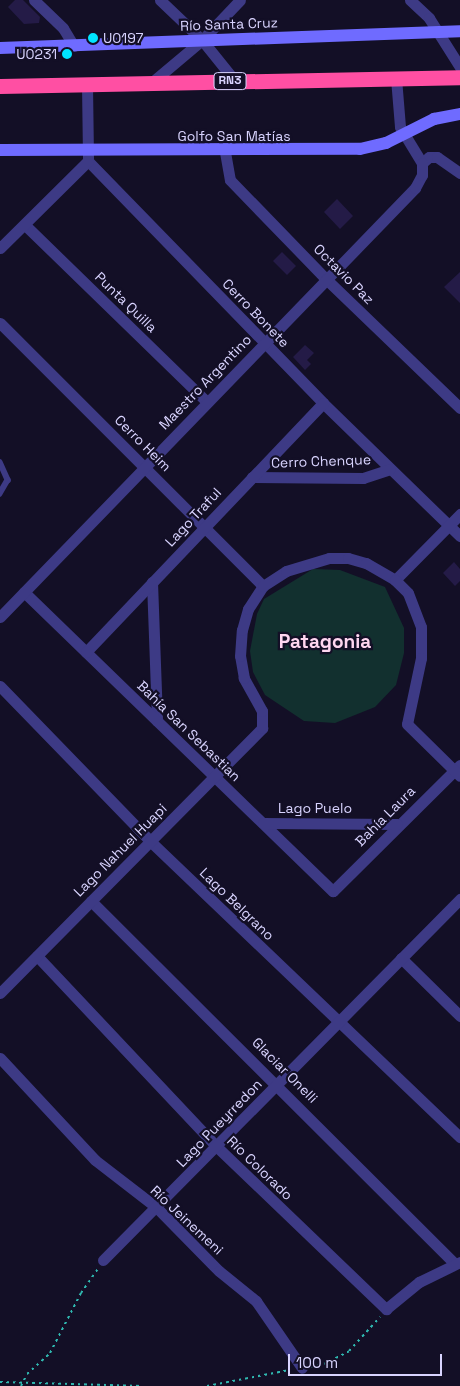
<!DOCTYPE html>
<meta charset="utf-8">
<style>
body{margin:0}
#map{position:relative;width:460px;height:1386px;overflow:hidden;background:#130f26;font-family:"Space Grotesk",sans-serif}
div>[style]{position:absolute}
.green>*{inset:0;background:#12302f}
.building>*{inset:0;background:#241b47}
.path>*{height:2px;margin-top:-1px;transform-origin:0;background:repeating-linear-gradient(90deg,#2fb8b0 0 2.5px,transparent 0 6.5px)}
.lane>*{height:5.5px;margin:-2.75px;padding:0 2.75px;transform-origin:2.75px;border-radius:2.75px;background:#3d3a85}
.street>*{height:11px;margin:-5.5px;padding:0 5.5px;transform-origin:5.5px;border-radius:5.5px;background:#3d3a85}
.secondary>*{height:12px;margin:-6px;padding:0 6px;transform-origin:6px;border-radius:6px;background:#6f6bff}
.highway>*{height:15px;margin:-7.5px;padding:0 7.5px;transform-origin:7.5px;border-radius:7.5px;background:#ff4fa3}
.dots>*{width:14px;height:14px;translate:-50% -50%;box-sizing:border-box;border:2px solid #130f26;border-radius:50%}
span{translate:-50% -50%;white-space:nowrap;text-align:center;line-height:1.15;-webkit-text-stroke:4.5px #130f26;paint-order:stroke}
.shield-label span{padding:1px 4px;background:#130f26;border:1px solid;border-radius:4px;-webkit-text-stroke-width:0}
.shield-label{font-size:12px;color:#d9d4ff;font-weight:700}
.street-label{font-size:14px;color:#d9d4ff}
.poi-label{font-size:14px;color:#d9d4ff}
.left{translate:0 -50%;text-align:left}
.right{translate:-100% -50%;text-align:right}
.district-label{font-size:19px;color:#ffd6f0;font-weight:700}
.scale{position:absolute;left:288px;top:1354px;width:154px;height:22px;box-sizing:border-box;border:2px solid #d9d4ff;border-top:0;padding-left:6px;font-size:15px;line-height:18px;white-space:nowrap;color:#d9d4ff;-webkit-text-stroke:4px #130f26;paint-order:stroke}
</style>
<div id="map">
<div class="green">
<i style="clip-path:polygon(313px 569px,340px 570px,385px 587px,404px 628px,404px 653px,396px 685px,375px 707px,335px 723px,304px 721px,265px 695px,253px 672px,250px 651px,257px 614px,264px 599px)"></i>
</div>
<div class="building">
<i style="clip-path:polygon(15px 0,23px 0,40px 17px,39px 23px,24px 24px,8px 7px)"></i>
<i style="clip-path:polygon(337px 199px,353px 216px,340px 229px,324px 212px)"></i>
<i style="clip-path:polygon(282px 252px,296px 266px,287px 275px,273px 261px)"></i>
<i style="clip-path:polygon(460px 272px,460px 303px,444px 287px)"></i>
<i style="clip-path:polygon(305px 345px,314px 353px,307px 360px,311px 364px,305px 370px,293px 357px)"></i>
<i style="clip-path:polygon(454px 562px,460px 569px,460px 581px,455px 586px,443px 573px)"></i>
</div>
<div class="path">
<i style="left:311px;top:1367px;width:13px;rotate:-13deg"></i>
<i style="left:324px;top:1364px;width:28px;rotate:-27deg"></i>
<i style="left:349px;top:1351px;width:46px;rotate:-47.6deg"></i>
<i style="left:0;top:1382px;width:143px;rotate:1.6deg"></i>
<i style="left:21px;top:1386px;width:13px;rotate:-63deg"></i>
<i style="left:27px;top:1374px;width:31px;rotate:-42deg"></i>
<i style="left:50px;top:1353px;width:68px;rotate:-62.7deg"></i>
<i style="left:81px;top:1293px;width:29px;rotate:-55deg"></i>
<i style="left:207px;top:1386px;width:84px;rotate:-11deg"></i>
</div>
<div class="lane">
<i style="left:0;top:462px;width:20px;rotate:66deg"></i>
<i style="left:8px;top:480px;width:16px;rotate:120deg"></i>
</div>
<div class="street">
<i style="left:34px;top:0;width:40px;rotate:44deg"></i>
<i style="left:63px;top:28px;width:21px;rotate:59deg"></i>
<i style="left:160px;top:0;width:58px;rotate:43.6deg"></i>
<i style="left:202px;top:40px;width:53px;rotate:51.2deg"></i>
<i style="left:410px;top:0;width:26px;rotate:43deg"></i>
<i style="left:429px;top:18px;width:58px;rotate:57.7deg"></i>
<i style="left:396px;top:78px;width:49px;rotate:85.3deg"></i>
<i style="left:400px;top:127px;width:42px;rotate:58.6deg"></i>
<i style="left:151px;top:83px;width:67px;rotate:-40.1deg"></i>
<i style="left:202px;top:40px;width:55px;rotate:-46.5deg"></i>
<i style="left:87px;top:85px;width:76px;rotate:89.2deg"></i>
<i style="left:88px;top:161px;width:337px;rotate:45.8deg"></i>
<i style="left:323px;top:403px;width:191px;rotate:44.2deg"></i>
<i style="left:225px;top:152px;width:28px;rotate:80deg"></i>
<i style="left:230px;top:180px;width:138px;rotate:45.9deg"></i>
<i style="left:326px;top:279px;width:186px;rotate:43.9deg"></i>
<i style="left:422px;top:163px;width:9px;rotate:-41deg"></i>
<i style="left:429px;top:157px;width:8px"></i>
<i style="left:437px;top:157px;width:28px;rotate:35deg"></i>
<i style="left:25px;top:225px;width:254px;rotate:44.2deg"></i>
<i style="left:0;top:248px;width:124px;rotate:-44.7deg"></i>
<i style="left:0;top:323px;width:372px;rotate:45deg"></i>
<i style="left:252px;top:477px;width:111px;rotate:0.5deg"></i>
<i style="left:363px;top:478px;width:28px;rotate:-18deg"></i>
<i style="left:395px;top:580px;width:93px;rotate:-45.4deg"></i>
<i style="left:152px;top:582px;width:139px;rotate:87.9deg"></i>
<i style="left:24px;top:592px;width:430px;rotate:44.1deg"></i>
<i style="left:333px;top:891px;width:179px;rotate:-44.8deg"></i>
<i style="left:0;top:617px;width:597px;rotate:-45.95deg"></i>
<i style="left:415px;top:188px;width:15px;rotate:-62deg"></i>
<i style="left:422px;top:175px;width:12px;rotate:-90deg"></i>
<i style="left:86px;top:652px;width:344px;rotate:-46.4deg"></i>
<i style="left:0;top:686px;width:216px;rotate:45.9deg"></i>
<i style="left:150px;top:841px;width:429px;rotate:43.7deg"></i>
<i style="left:263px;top:823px;width:134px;rotate:0.4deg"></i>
<i style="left:91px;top:901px;width:514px;rotate:44.92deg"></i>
<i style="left:37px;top:956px;width:261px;rotate:46.7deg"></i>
<i style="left:216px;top:1146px;width:236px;rotate:43.8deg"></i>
<i style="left:386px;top:1309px;width:43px;rotate:-39.3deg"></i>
<i style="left:419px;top:1282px;width:46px;rotate:-26deg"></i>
<i style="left:401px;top:958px;width:83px;rotate:44.5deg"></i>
<i style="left:0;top:993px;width:373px;rotate:-45.3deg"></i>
<i style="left:262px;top:728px;width:17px;rotate:-90deg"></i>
<i style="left:262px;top:711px;width:38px;rotate:-119deg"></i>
<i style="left:244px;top:678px;width:22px;rotate:-100deg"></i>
<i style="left:240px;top:656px;width:26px;rotate:-86deg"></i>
<i style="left:242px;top:630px;width:22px;rotate:-74deg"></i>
<i style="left:248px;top:609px;width:27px;rotate:-57deg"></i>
<i style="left:263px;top:586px;width:27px;rotate:-33deg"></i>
<i style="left:286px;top:571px;width:45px;rotate:-16.8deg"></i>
<i style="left:329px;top:558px;width:19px"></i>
<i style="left:348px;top:558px;width:19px;rotate:16deg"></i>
<i style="left:366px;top:563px;width:34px;rotate:30deg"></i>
<i style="left:395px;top:580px;width:18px;rotate:45deg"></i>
<i style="left:408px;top:593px;width:36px;rotate:69deg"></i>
<i style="left:421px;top:627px;width:31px;rotate:90deg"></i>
<i style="left:421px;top:658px;width:67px;rotate:102deg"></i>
<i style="left:407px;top:724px;width:74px;rotate:44.5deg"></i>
<i style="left:0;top:1058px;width:139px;rotate:47deg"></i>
<i style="left:95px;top:1160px;width:78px;rotate:37.7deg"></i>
<i style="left:157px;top:1208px;width:88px;rotate:45.5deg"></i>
<i style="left:219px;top:1271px;width:48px;rotate:39deg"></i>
<i style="left:256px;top:1301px;width:81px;rotate:55.5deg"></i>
<i style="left:103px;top:1260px;width:508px;rotate:-45.32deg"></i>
</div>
<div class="secondary">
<i style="left:0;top:48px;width:460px;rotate:-2.1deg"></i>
<i style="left:0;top:150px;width:360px;rotate:-0.2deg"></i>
<i style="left:360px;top:149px;width:27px;rotate:-13deg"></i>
<i style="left:386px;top:143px;width:54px;rotate:-26.6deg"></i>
<i style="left:434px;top:119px;width:26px;rotate:-11deg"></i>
</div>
<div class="highway">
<i style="left:0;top:86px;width:460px;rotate:-1.1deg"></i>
</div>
<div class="dots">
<i style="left:93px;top:38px;background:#00e5ff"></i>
<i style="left:67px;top:54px;background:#00e5ff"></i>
</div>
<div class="shield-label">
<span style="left:230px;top:81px">RN3</span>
</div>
<div class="street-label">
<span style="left:229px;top:24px;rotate:-2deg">Río Santa Cruz</span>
<span style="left:234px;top:136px">Golfo San Matías</span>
<span style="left:344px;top:274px;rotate:45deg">Octavio Paz</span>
<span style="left:126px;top:302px;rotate:44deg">Punta Quilla</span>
<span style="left:256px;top:313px;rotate:46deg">Cerro Bonete</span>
<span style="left:205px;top:382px;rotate:-46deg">Maestro Argentino</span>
<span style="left:143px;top:443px;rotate:45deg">Cerro Heim</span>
<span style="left:321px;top:461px;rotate:-2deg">Cerro Chenque</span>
<span style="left:193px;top:517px;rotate:-47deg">Lago Traful</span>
<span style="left:189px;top:731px;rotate:44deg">Bahía San Sebastian</span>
<span style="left:315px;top:808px">Lago Puelo</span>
<span style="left:385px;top:816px;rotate:-45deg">Bahía Laura</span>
<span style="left:120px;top:850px;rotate:-45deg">Lago Nahuel Huapi</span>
<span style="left:237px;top:904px;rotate:44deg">Lago Belgrano</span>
<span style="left:285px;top:1070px;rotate:45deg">Glaciar Onelli</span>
<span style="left:219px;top:1123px;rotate:-46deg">Lago Pueyrredon</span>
<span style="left:260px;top:1168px;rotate:44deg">Río Colorado</span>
<span style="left:187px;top:1220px;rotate:43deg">Río Jeinemeni</span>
</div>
<div class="poi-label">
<span class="left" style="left:103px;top:38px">U0197</span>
<span class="right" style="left:57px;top:54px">U0231</span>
</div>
<div class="district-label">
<span style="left:325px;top:642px">Patagonia</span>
</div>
<div class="scale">100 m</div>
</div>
